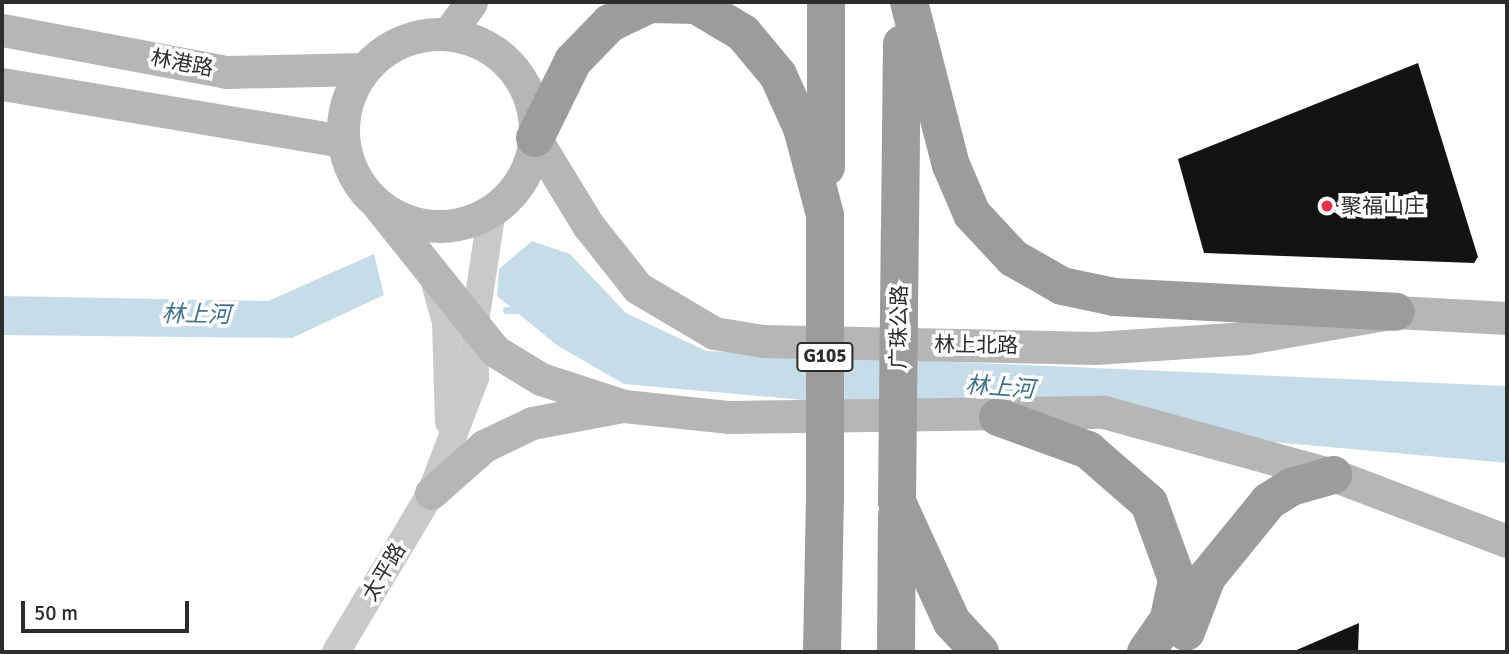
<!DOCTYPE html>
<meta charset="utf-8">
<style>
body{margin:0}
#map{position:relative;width:1509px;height:654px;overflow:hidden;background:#fff;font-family:Signika,"Noto Sans SC",sans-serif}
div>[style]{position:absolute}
.water>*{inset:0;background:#c6dde9}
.stream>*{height:7px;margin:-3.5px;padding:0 3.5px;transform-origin:3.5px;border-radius:3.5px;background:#c6dde9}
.building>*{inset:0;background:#131313}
.tertiary>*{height:28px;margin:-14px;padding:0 14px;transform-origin:14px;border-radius:14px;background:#c9c9c9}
.secondary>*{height:33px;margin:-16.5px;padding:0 16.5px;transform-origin:16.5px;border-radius:16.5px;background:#b6b6b6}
.secondary>.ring{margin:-16.5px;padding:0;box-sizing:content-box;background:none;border:33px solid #b6b6b6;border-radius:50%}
.trunk>*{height:38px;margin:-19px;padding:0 19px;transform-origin:19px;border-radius:19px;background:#9c9c9c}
.trunk-bridge>*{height:38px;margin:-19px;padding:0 19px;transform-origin:19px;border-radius:19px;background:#9c9c9c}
.dots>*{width:19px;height:19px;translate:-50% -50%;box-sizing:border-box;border:4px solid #fff;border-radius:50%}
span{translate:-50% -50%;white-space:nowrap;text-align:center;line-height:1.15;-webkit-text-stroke:7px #fff;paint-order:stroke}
.shield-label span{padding:2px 5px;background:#fff;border:2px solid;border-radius:5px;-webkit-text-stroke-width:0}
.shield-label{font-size:19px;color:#2c2c2c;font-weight:700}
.street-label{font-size:21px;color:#2c2c2c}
.poi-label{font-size:21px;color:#2c2c2c}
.left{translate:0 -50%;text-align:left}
.water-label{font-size:23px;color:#3e708b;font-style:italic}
.frame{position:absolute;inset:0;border:4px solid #2c2c2c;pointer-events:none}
.scale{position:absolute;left:21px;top:601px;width:168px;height:32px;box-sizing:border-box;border:4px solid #2c2c2c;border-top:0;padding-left:9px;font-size:21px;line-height:24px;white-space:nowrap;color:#2c2c2c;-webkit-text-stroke:5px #fff;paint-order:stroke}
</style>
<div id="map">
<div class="water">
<i style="clip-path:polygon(532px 241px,570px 254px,626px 313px,706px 351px,1507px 386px,1507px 463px,624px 384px,558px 346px,497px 296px,499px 269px)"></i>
<i style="clip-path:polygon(374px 254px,384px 295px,292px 338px,2px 335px,2px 296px,268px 301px)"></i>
</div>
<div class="stream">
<i style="left:506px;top:310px;width:16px"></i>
</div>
<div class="building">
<i style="clip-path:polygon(1418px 63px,1478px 257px,1474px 263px,1204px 253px,1178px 159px)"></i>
<i style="clip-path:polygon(1359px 623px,1358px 652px,1292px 652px)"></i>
</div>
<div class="tertiary">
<i style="left:435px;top:283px;width:41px;rotate:74.2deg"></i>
<i style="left:446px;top:322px;width:100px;rotate:88.3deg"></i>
<i style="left:336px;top:652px;width:185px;rotate:-59.1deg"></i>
<i style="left:431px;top:493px;width:123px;rotate:-69.1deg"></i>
<i style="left:475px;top:378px;width:50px;rotate:-91.1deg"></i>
<i style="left:474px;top:328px;width:118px;rotate:-81.3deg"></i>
</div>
<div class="secondary">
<i style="left:2px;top:30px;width:229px;rotate:10.6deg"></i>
<i style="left:227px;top:72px;width:137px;rotate:-1.3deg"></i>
<i style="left:448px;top:34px;width:39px;rotate:-54deg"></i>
<i class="ring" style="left:343px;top:34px;width:159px;height:159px"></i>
<i style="left:2px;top:84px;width:346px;rotate:9.5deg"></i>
<i style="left:535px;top:138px;width:102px;rotate:58.7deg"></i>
<i style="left:588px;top:225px;width:80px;rotate:51.6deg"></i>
<i style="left:638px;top:288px;width:88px;rotate:30.6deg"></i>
<i style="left:714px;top:333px;width:50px;rotate:9.3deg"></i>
<i style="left:763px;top:341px;width:332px;rotate:1.2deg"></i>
<i style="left:1095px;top:348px;width:152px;rotate:-3.8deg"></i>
<i style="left:1247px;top:338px;width:151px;rotate:-9.9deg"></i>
<i style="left:1396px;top:312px;width:111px;rotate:3.1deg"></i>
<i style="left:378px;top:205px;width:187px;rotate:51.3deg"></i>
<i style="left:495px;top:351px;width:54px;rotate:31.3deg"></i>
<i style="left:541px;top:379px;width:87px;rotate:18deg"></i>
<i style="left:624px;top:406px;width:106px;rotate:6deg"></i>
<i style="left:729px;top:417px;width:375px;rotate:-0.8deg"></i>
<i style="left:1104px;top:412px;width:238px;rotate:15.4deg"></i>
<i style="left:1333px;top:475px;width:186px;rotate:20.8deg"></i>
<i style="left:431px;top:493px;width:71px;rotate:-41.6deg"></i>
<i style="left:484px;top:446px;width:53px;rotate:-25.6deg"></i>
<i style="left:532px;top:423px;width:92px;rotate:-10.7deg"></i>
</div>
<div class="trunk">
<i style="left:909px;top:2px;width:168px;rotate:75.6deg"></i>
<i style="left:951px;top:165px;width:53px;rotate:66.8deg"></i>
<i style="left:972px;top:214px;width:60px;rotate:47deg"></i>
<i style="left:1013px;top:258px;width:56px;rotate:29.7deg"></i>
<i style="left:1062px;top:286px;width:53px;rotate:11.9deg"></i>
<i style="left:1114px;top:297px;width:282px;rotate:3deg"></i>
<i style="left:535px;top:138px;width:86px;rotate:-63.7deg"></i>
<i style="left:573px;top:61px;width:53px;rotate:-45.8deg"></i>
<i style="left:610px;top:23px;width:44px;rotate:-25.4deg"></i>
<i style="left:650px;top:4px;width:46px;rotate:1.2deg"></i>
<i style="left:696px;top:5px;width:55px;rotate:30.8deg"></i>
<i style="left:743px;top:33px;width:55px;rotate:50.2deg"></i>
<i style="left:778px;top:75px;width:58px;rotate:65.6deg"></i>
<i style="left:802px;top:128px;width:90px;rotate:75.2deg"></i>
<i style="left:826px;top:167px;width:165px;rotate:-90deg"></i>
<i style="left:900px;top:230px;width:186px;rotate:-89.4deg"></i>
<i style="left:998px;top:417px;width:96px;rotate:20.1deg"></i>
<i style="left:1088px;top:450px;width:81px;rotate:41deg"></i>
<i style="left:1149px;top:503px;width:82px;rotate:70deg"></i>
<i style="left:1177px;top:580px;width:40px;rotate:102deg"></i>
<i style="left:1169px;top:619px;width:40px;rotate:124.9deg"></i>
<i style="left:897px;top:502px;width:132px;rotate:65.4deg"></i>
<i style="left:952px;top:622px;width:41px;rotate:47deg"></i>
<i style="left:1186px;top:632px;width:59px;rotate:-69.1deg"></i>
<i style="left:1207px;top:577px;width:98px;rotate:-50.8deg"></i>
<i style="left:1269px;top:501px;width:26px;rotate:-32deg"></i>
<i style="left:1291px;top:487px;width:44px;rotate:-15.9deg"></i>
<i style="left:822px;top:652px;width:153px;rotate:-88.9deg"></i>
<i style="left:896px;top:652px;width:137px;rotate:-89.6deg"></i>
</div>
<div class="trunk-bridge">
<i style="left:825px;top:499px;width:284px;rotate:-90deg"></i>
<i style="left:897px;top:502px;width:272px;rotate:-89.4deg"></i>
</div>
<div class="dots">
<i style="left:1327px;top:206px;background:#df3346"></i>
</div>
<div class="shield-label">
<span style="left:825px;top:357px">G105</span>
</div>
<div class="street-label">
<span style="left:182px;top:63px;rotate:11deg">林港路</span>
<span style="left:899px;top:327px;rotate:-89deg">广珠公路</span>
<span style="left:976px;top:345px;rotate:1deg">林上北路</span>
<span style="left:384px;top:572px;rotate:-59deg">太平路</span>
</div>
<div class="poi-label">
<span class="left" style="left:1341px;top:206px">聚福山庄</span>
</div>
<div class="water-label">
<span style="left:196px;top:315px;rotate:1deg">林上河</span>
<span style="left:1000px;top:388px;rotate:4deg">林上河</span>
</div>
<div class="frame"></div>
<div class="scale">50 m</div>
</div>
